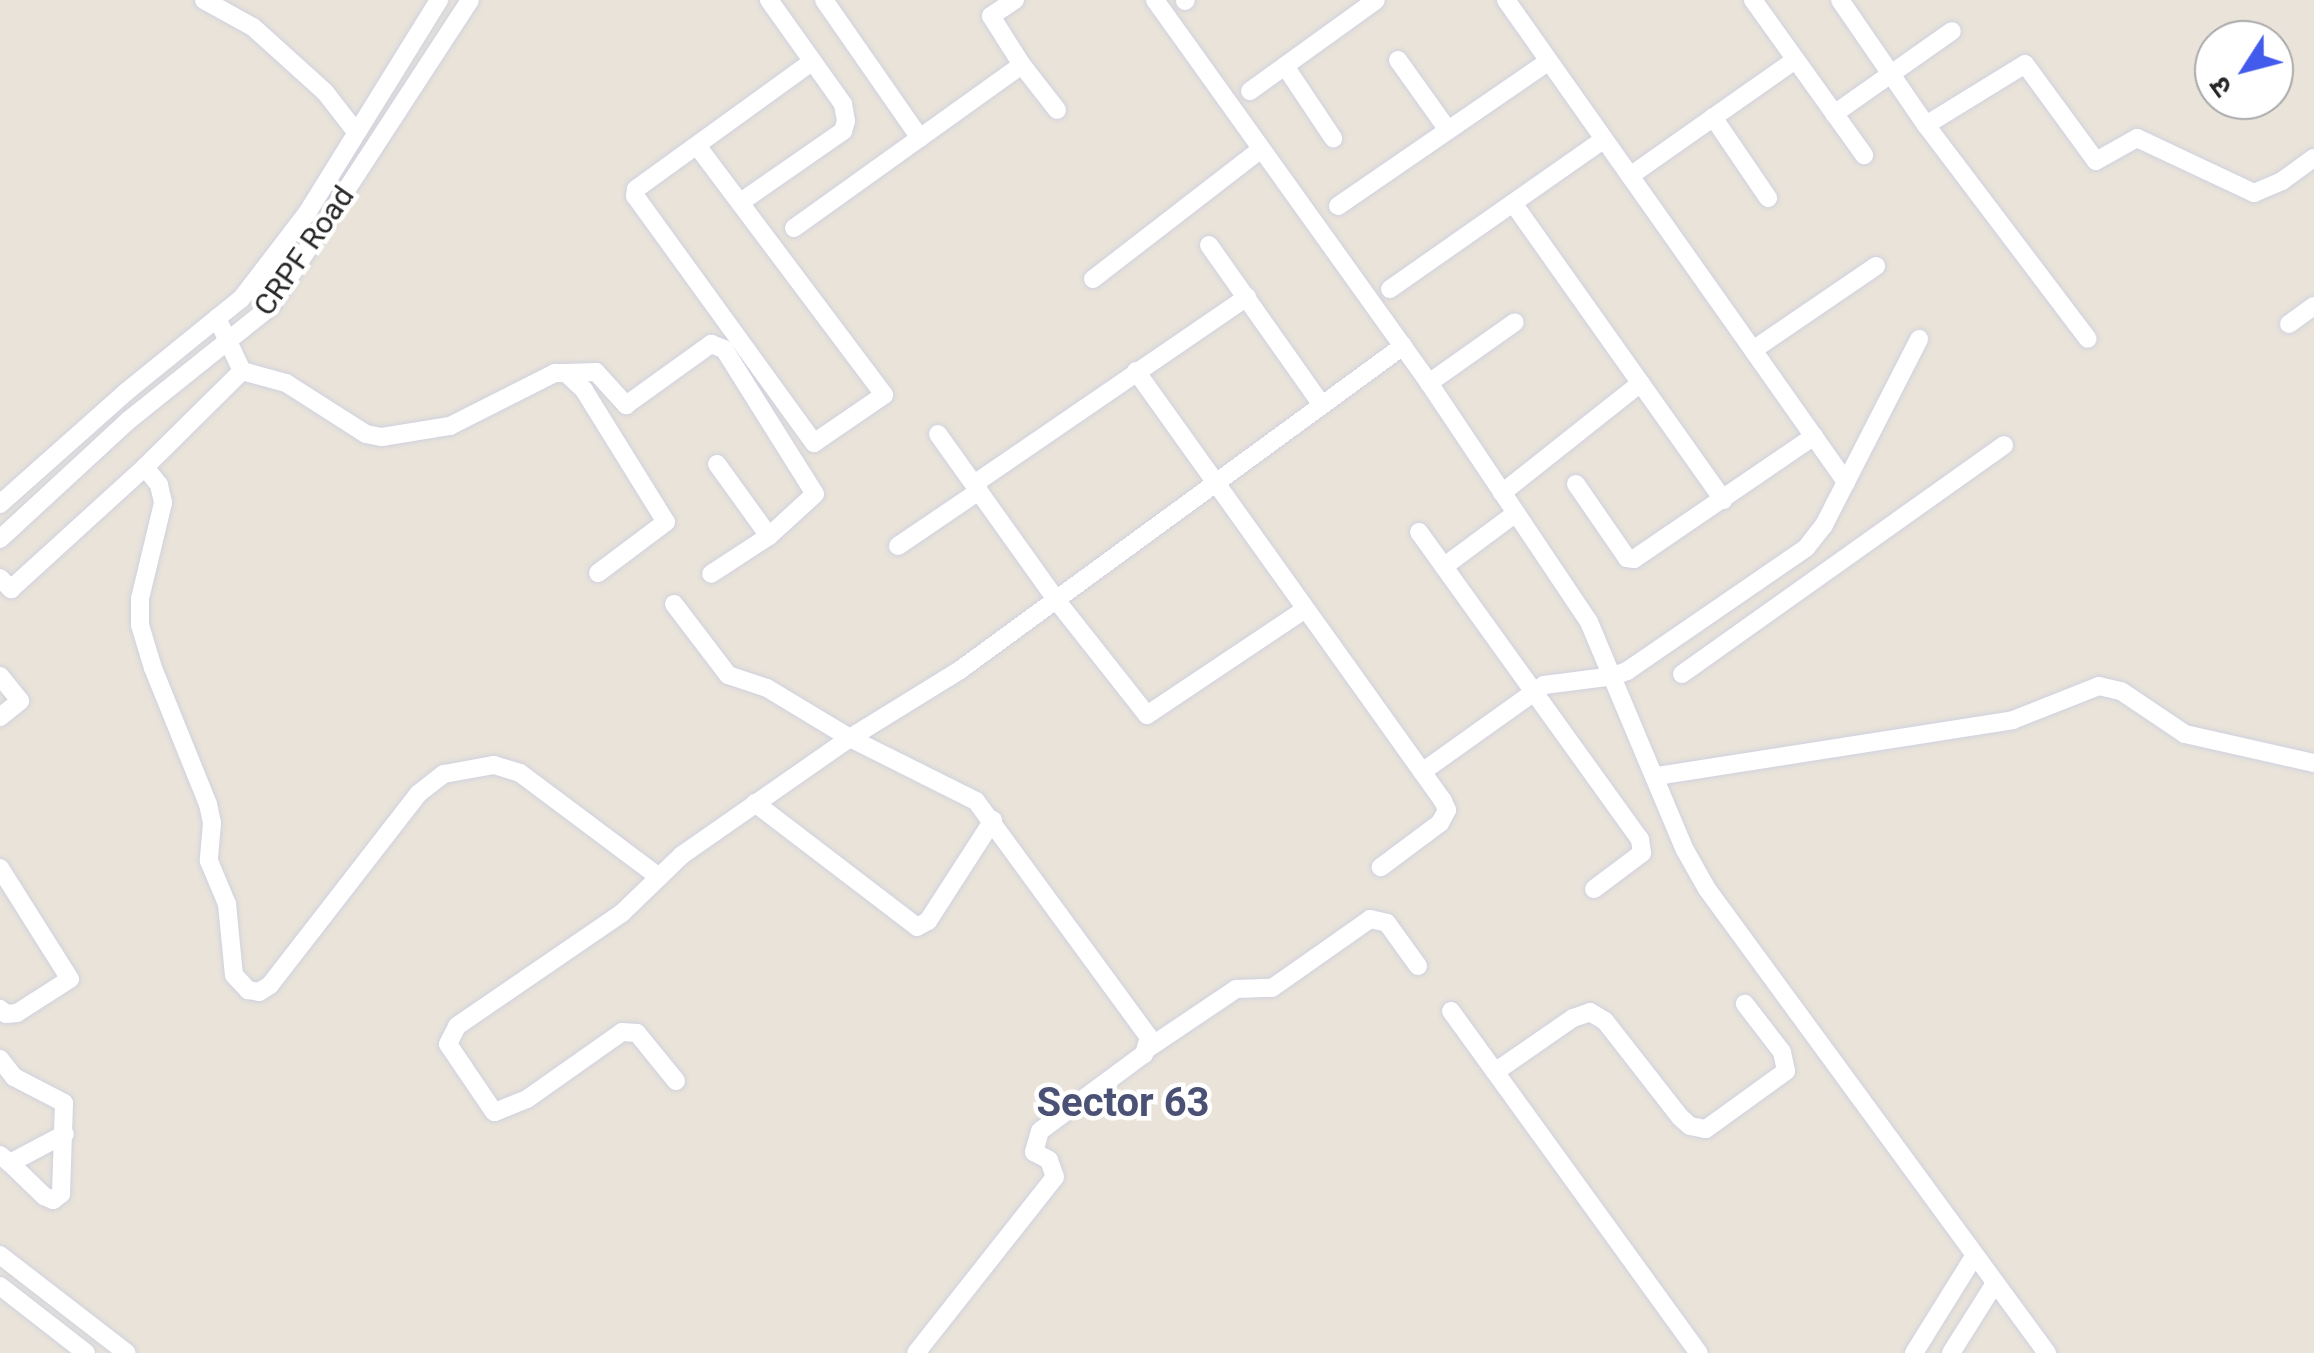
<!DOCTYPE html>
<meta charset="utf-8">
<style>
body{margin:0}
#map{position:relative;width:2314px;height:1353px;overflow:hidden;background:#e9e3d9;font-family:Roboto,"Noto Sans Devanagari",sans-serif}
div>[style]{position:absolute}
.roads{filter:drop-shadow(0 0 2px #cfd1df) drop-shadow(0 0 2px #cfd1df)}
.minor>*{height:18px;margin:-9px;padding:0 9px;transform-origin:9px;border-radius:9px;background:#fff}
span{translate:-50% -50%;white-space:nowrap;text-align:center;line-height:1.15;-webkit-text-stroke:9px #fff;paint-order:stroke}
.street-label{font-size:30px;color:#272727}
.district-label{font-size:40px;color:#4b5174;font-weight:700}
.north{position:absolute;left:2194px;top:20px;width:100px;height:100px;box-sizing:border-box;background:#fff;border:2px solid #a9a9a9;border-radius:50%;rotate:234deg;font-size:28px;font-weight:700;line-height:40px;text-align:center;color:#272727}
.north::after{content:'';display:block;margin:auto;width:35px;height:45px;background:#435bec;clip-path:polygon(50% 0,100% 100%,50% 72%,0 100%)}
</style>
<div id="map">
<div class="roads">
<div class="minor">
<i style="left:204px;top:0;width:56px;rotate:28.9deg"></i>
<i style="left:253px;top:27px;width:97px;rotate:42.1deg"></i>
<i style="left:325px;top:92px;width:51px;rotate:52.2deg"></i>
<i style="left:824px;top:0;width:168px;rotate:55.2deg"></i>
<i style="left:1155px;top:0;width:471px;rotate:54.4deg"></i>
<i style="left:1429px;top:383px;width:288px;rotate:56.2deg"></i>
<i style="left:1589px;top:622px;width:247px;rotate:67.2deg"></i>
<i style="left:1685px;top:850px;width:45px;rotate:60.6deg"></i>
<i style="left:1707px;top:889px;width:575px;rotate:53.77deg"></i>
<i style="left:1506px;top:0;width:590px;rotate:54.8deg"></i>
<i style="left:1753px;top:0;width:191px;rotate:54.4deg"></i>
<i style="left:1840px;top:0;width:152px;rotate:55.5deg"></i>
<i style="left:1926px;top:125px;width:268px;rotate:52.9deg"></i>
<i style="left:1185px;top:1px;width:1px;rotate:-45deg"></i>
<i style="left:1398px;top:60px;width:86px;rotate:54.5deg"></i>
<i style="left:1022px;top:65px;width:57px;rotate:52.1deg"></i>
<i style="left:1285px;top:66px;width:87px;rotate:56.3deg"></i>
<i style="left:1250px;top:91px;width:155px;rotate:-35.8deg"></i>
<i style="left:1834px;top:114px;width:144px;rotate:-35.1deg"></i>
<i style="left:1713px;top:117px;width:98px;rotate:55.8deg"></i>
<i style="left:1926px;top:125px;width:116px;rotate:-31.6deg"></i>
<i style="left:2025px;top:64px;width:120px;rotate:53.8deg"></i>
<i style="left:2096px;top:161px;width:47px;rotate:-29.3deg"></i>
<i style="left:2137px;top:138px;width:129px;rotate:25.2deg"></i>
<i style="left:2254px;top:193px;width:30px;rotate:-23deg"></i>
<i style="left:2282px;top:181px;width:39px;rotate:-36deg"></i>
<i style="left:698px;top:147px;width:310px;rotate:53.1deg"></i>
<i style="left:884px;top:395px;width:85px;rotate:145.6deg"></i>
<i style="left:814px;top:443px;width:305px;rotate:-125.9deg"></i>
<i style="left:635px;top:196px;width:7px;rotate:-82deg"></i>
<i style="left:636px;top:189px;width:218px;rotate:-35.9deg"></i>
<i style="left:1630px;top:176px;width:202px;rotate:-35.1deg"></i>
<i style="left:748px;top:197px;width:116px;rotate:-34.8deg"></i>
<i style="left:843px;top:131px;width:10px;rotate:-73deg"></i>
<i style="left:846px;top:121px;width:17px;rotate:-100deg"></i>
<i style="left:843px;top:104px;width:128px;rotate:-125.4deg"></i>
<i style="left:1513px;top:203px;width:364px;rotate:54.7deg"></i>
<i style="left:1338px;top:206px;width:256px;rotate:-34.5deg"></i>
<i style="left:794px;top:228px;width:280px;rotate:-35.6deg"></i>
<i style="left:1022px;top:65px;width:58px;rotate:-122.3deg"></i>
<i style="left:991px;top:16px;width:29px;rotate:-34deg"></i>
<i style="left:1209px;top:245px;width:196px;rotate:54.8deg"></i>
<i style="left:1093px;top:279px;width:212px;rotate:-37.7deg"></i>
<i style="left:1390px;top:289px;width:261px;rotate:-35deg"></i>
<i style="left:217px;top:318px;width:59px;rotate:64.7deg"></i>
<i style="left:242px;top:371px;width:46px;rotate:15.3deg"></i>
<i style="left:286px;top:383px;width:95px;rotate:32.5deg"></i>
<i style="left:366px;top:434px;width:16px;rotate:11deg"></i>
<i style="left:382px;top:437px;width:69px;rotate:-9.2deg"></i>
<i style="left:450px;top:426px;width:118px;rotate:-26.8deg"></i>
<i style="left:555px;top:373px;width:11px"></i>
<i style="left:566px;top:373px;width:25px;rotate:43deg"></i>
<i style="left:584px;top:390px;width:155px;rotate:58.2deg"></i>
<i style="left:666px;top:522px;width:85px;rotate:143.1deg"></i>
<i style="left:2289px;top:324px;width:31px;rotate:-36deg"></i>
<i style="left:1753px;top:350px;width:149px;rotate:-34.3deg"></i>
<i style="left:1136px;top:371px;width:528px;rotate:54.47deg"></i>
<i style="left:1443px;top:801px;width:10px;rotate:66deg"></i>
<i style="left:1447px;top:810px;width:15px;rotate:118deg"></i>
<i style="left:1440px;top:823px;width:74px;rotate:143.3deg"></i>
<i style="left:566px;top:373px;width:30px;rotate:-2deg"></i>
<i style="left:596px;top:372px;width:45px;rotate:47.7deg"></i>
<i style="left:626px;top:405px;width:105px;rotate:-35.7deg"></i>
<i style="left:711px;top:344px;width:14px;rotate:21deg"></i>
<i style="left:724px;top:349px;width:171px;rotate:57.9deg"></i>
<i style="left:815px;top:494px;width:62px;rotate:137.6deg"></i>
<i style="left:769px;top:536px;width:69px;rotate:146.8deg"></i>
<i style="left:1429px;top:383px;width:105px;rotate:-35.3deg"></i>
<i style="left:938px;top:434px;width:205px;rotate:54.5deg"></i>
<i style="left:1057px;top:601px;width:145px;rotate:51.7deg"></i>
<i style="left:1147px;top:715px;width:189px;rotate:-33.8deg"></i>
<i style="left:717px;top:464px;width:89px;rotate:54.2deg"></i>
<i style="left:145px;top:467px;width:136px;rotate:-44.7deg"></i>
<i style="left:974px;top:484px;width:331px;rotate:-34.4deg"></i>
<i style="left:1576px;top:484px;width:90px;rotate:55.4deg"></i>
<i style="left:1627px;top:558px;width:7px;rotate:8deg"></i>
<i style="left:1634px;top:559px;width:218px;rotate:-34.3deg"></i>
<i style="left:1502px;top:493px;width:177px;rotate:-38.4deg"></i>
<i style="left:0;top:504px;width:169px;rotate:-41.6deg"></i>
<i style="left:126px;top:392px;width:148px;rotate:-39deg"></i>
<i style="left:241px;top:299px;width:108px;rotate:-52.5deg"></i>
<i style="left:307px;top:213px;width:251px;rotate:-58.2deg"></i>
<i style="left:1419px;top:532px;width:378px;rotate:54.3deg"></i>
<i style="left:1640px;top:839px;width:14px;rotate:82deg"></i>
<i style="left:1642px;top:853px;width:60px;rotate:143.1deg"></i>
<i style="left:0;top:539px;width:176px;rotate:-42.7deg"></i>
<i style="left:129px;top:420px;width:181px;rotate:-38.7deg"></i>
<i style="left:270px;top:307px;width:366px;rotate:-56.9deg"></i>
<i style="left:898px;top:546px;width:98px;rotate:-34.2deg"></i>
<i style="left:1446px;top:565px;width:87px;rotate:-36.6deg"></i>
<i style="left:0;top:578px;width:16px;rotate:45deg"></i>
<i style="left:11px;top:589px;width:181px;rotate:-42.3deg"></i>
<i style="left:145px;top:467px;width:23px;rotate:52deg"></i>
<i style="left:159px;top:485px;width:18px;rotate:77deg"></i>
<i style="left:163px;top:503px;width:99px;rotate:103.5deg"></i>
<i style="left:140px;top:599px;width:26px;rotate:90deg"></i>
<i style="left:140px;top:625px;width:45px;rotate:73.2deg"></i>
<i style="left:153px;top:668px;width:147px;rotate:68deg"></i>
<i style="left:208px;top:804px;width:19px;rotate:78deg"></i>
<i style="left:212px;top:823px;width:38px;rotate:95deg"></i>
<i style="left:209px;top:861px;width:47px;rotate:67.3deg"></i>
<i style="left:227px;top:904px;width:71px;rotate:84.4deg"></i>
<i style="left:234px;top:975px;width:21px;rotate:47deg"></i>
<i style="left:248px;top:990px;width:11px;rotate:10deg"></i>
<i style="left:259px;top:992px;width:13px;rotate:-32deg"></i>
<i style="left:270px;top:985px;width:242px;rotate:-52.2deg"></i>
<i style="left:418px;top:794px;width:33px;rotate:-38deg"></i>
<i style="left:444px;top:774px;width:51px;rotate:-10.2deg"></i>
<i style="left:494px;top:765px;width:27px;rotate:17deg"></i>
<i style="left:520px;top:773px;width:174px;rotate:36.8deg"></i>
<i style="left:674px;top:604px;width:89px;rotate:52.7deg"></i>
<i style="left:728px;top:675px;width:41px;rotate:18.4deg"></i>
<i style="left:767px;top:688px;width:97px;rotate:31.1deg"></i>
<i style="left:850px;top:738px;width:141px;rotate:26.6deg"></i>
<i style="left:976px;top:801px;width:293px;rotate:53.8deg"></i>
<i style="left:1149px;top:1037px;width:18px;rotate:106deg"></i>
<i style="left:1144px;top:1054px;width:129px;rotate:143.5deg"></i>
<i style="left:1040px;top:1131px;width:22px;rotate:106deg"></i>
<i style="left:1034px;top:1152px;width:17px;rotate:28deg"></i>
<i style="left:1049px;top:1160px;width:18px;rotate:71deg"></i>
<i style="left:1055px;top:1177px;width:224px;rotate:128.3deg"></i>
<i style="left:1682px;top:674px;width:395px;rotate:-35.4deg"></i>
<i style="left:0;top:676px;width:32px;rotate:51deg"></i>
<i style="left:20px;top:701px;width:26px;rotate:141deg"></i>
<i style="left:1422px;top:772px;width:150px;rotate:-35.5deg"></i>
<i style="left:1544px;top:685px;width:71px;rotate:-7.3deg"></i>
<i style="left:1614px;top:676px;width:14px;rotate:-21deg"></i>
<i style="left:1627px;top:671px;width:217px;rotate:-34.5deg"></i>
<i style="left:1806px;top:548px;width:29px;rotate:-52deg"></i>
<i style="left:1824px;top:525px;width:209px;rotate:-62.9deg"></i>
<i style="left:1657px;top:776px;width:360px;rotate:-8.9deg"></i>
<i style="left:2013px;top:720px;width:92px;rotate:-21.6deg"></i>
<i style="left:2099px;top:686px;width:23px;rotate:13deg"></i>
<i style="left:2121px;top:691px;width:77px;rotate:33.9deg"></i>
<i style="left:2185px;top:734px;width:132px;rotate:12.7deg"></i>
<i style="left:755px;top:803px;width:204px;rotate:37.4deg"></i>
<i style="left:917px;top:927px;width:13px;rotate:-29deg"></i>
<i style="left:928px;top:921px;width:120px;rotate:-57.2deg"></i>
<i style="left:0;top:868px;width:131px;rotate:57.8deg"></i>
<i style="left:70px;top:979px;width:63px;rotate:147.3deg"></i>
<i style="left:17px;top:1013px;width:11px;rotate:175deg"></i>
<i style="left:6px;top:1014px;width:8px;rotate:-140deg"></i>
<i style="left:1451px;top:1011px;width:422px;rotate:54.1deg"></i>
<i style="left:1147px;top:1049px;width:107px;rotate:-34deg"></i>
<i style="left:1236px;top:989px;width:36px;rotate:-2deg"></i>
<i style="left:1272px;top:988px;width:120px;rotate:-35.1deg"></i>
<i style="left:1370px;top:919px;width:17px;rotate:13deg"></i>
<i style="left:1387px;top:923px;width:53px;rotate:54.2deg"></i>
<i style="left:0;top:1059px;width:23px;rotate:52deg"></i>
<i style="left:14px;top:1077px;width:56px;rotate:27.5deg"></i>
<i style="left:64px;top:1103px;width:91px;rotate:91.9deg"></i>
<i style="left:61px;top:1194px;width:10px;rotate:143deg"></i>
<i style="left:53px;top:1200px;width:10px;rotate:-156deg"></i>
<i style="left:44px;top:1196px;width:47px;rotate:-135.9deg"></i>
<i style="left:1495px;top:1072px;width:95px;rotate:-34.7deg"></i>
<i style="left:1573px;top:1018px;width:18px;rotate:-19deg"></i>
<i style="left:1590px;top:1012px;width:17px;rotate:31deg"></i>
<i style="left:1605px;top:1021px;width:122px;rotate:52deg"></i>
<i style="left:1680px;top:1117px;width:13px;rotate:42deg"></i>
<i style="left:1690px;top:1126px;width:16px;rotate:11deg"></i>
<i style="left:1706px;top:1129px;width:99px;rotate:-35.9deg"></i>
<i style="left:1786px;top:1071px;width:19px;rotate:-102deg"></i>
<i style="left:1782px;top:1052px;width:61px;rotate:-127.6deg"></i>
<i style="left:676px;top:1081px;width:62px;rotate:-129.1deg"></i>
<i style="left:637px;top:1033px;width:15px;rotate:-176deg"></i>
<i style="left:622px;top:1032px;width:116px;rotate:144.8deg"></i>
<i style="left:527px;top:1099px;width:35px;rotate:158deg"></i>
<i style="left:494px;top:1112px;width:82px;rotate:-124.1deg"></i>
<i style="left:448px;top:1044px;width:20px;rotate:-63deg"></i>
<i style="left:457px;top:1026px;width:200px;rotate:-34.4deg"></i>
<i style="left:622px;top:913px;width:83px;rotate:-44deg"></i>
<i style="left:682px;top:855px;width:205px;rotate:-34.9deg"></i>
<i style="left:850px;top:738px;width:129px;rotate:-31.7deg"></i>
<i style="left:960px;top:670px;width:549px;rotate:-36.18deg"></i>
<i style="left:0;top:1155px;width:13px;rotate:39deg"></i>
<i style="left:10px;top:1163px;width:62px;rotate:-27.8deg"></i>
<i style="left:0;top:1255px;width:160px;rotate:37.7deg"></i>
<i style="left:0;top:1286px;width:109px;rotate:37.9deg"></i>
<i style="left:1914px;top:1353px;width:115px;rotate:-58.1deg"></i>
<i style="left:1951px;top:1353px;width:83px;rotate:-57.8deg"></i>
</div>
</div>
<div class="street-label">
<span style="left:304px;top:251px;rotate:-55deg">CRPF Road</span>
</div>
<div class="district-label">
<span style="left:1123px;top:1103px">Sector 63</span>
</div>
<div class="north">उ</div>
</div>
